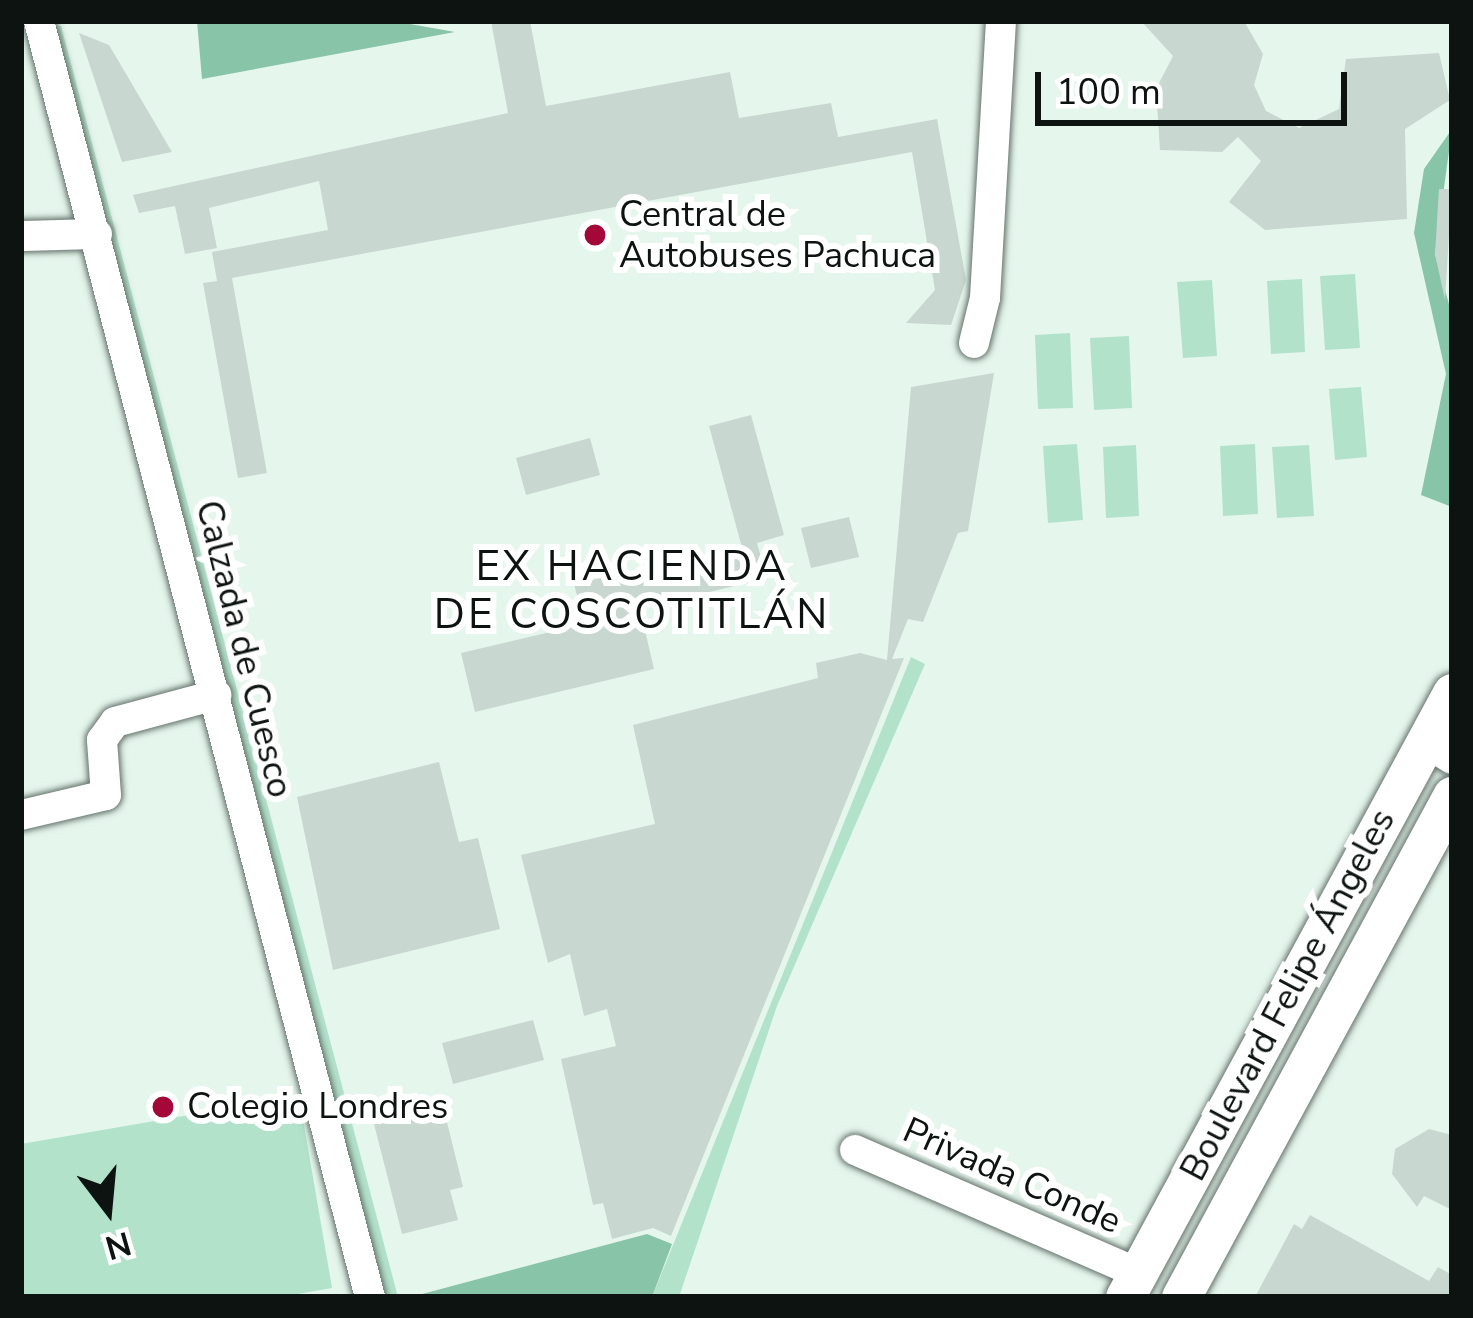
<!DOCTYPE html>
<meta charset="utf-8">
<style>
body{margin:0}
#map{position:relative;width:1473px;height:1318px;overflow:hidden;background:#e5f6ed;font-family:"Nunito Sans",sans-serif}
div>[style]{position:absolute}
.green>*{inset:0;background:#b3e2cb}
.forest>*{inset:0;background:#87c4a8}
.building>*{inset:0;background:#c8d8d0}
.roads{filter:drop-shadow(0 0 3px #65736c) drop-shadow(0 0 3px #65736c)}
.minor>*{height:30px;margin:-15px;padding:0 15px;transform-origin:15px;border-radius:15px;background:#fff}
.major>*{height:39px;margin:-19.5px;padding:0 19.5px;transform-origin:19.5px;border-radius:19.5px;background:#fff}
.dots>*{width:33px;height:33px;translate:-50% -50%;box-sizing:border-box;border:6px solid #fff;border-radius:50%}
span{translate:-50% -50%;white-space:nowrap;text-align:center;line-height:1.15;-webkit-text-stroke:12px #fff;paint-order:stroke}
.poi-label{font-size:36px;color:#0d1310}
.left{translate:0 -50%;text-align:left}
.street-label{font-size:36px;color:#0d1310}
.quarter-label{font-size:42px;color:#0d1310;letter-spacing:3px}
.frame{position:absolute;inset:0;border:24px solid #0d1310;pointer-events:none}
.north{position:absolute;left:48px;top:1150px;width:120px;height:120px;-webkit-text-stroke:9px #fff;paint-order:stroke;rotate:164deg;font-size:33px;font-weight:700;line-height:48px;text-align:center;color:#0d1310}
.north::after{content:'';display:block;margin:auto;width:42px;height:54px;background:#0d1310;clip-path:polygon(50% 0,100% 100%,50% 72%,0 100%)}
.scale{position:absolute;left:1035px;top:72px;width:312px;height:54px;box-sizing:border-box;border:6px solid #0d1310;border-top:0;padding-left:15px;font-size:36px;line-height:42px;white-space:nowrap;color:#0d1310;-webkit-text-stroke:9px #fff;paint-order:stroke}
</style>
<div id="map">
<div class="green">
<i style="clip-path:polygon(61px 26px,398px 1297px,373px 1297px,46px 27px)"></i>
<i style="clip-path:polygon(1355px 274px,1360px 348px,1325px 350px,1320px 276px)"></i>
<i style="clip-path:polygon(1302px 279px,1305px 352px,1271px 354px,1267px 281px)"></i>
<i style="clip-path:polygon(1212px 280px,1217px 356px,1183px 358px,1177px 282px)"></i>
<i style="clip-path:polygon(1070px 333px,1073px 408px,1038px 409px,1035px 335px)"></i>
<i style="clip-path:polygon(1129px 336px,1132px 408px,1094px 410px,1090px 338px)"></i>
<i style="clip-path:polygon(1361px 387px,1367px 457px,1335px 460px,1329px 389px)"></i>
<i style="clip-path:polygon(1077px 444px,1083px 520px,1048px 523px,1043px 446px)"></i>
<i style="clip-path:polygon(1255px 444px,1258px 514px,1223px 516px,1220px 446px)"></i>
<i style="clip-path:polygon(1136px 445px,1139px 516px,1106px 518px,1103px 447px)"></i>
<i style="clip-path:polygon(1309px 445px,1314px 516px,1277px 518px,1272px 447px)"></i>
<i style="clip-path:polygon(911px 657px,925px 664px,777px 1006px,679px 1297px,652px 1297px)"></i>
<i style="clip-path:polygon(299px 1096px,332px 1288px,281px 1297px,21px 1297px,21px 1144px)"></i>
</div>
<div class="forest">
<i style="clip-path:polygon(197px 21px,393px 21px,455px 32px,202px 79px)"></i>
<i style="clip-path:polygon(1452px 129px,1435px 254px,1452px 315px,1452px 507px,1421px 495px,1446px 374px,1414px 233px,1424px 169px)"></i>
<i style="clip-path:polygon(647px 1234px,672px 1244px,652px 1297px,411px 1297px)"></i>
</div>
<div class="building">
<i style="clip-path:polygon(491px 21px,530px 21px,546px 106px,730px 72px,739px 118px,831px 103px,838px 137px,937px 119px,966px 280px,951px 325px,906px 323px,935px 290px,912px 152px,232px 278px,267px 473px,238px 478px,203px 283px,217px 281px,212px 252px,328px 230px,319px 181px,209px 208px,217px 248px,185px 254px,175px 206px,139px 213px,133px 195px,508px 113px)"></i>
<i style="clip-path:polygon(1141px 21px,1244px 21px,1263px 54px,1254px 85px,1266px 111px,1299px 128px,1339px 109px,1346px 59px,1439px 53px,1450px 100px,1405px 129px,1407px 219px,1265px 230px,1229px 202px,1261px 161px,1238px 137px,1222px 152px,1160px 150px,1156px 89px,1173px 56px)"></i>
<i style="clip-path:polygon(79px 33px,109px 45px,172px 152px,122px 162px)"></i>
<i style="clip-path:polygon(1439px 189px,1452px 189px,1445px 300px,1435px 254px)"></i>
<i style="clip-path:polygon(994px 373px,968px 531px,958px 533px,923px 622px,908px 619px,892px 659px,904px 658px,671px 1236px,653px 1228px,612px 1239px,603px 1203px,593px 1205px,561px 1059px,616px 1046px,607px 1009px,584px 1016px,570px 954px,548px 963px,521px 855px,655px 824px,633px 725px,818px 678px,816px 663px,860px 653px,887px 660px,911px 387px)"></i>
<i style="clip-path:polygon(751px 415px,784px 535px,757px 543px,767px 578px,640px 609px,654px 669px,475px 712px,461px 653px,584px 624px,574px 584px,615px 575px,636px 583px,744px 555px,709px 426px)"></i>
<i style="clip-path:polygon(590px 438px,600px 475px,526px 495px,516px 458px)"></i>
<i style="clip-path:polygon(849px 517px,859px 557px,811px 568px,801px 528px)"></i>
<i style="clip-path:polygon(439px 762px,459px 842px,478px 838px,500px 929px,333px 970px,297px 797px)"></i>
<i style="clip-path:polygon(533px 1020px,544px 1060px,453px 1084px,442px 1043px)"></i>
<i style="clip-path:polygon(442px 1102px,463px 1187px,450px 1190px,458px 1220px,402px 1234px,373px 1120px)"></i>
<i style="clip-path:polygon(1429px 1129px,1452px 1135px,1452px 1210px,1424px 1196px,1417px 1207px,1392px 1174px,1395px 1149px)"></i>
<i style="clip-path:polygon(1310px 1215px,1429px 1281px,1438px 1267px,1452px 1275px,1452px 1297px,1255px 1297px,1294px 1224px,1302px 1229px)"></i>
</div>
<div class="roads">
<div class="minor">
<i style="left:39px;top:21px;width:1318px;rotate:75.46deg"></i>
<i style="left:21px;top:236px;width:76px;rotate:-1.5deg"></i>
<i style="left:974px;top:343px;width:46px;rotate:-76.3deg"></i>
<i style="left:985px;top:298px;width:277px;rotate:-86.7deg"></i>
<i style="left:1425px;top:742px;width:32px;rotate:32deg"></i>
<i style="left:21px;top:815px;width:87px;rotate:-13.2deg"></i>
<i style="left:106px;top:795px;width:55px;rotate:-94.2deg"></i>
<i style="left:102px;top:740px;width:22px;rotate:-54deg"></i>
<i style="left:115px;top:722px;width:105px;rotate:-15deg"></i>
<i style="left:855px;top:1150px;width:309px;rotate:23.5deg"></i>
</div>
<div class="major">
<i style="left:1125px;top:1297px;width:687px;rotate:-61.57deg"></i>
<i style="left:1181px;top:1297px;width:570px;rotate:-61.59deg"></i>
</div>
</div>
<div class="dots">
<i style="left:595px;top:235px;background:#a40838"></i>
<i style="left:163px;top:1107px;background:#a40838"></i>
</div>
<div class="poi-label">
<span class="left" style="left:619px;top:235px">Central de<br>Autobuses Pachuca</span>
<span class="left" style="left:187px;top:1107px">Colegio Londres</span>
</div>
<div class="street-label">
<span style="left:244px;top:649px;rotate:76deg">Calzada de Cuesco</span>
<span style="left:1288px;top:995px;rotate:-62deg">Boulevard Felipe Ángeles</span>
<span style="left:1012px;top:1176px;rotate:24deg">Privada Conde</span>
</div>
<div class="quarter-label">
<span style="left:632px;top:591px">EX HACIENDA<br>DE COSCOTITLÁN</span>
</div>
<div class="frame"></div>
<div class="north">N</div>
<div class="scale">100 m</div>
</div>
